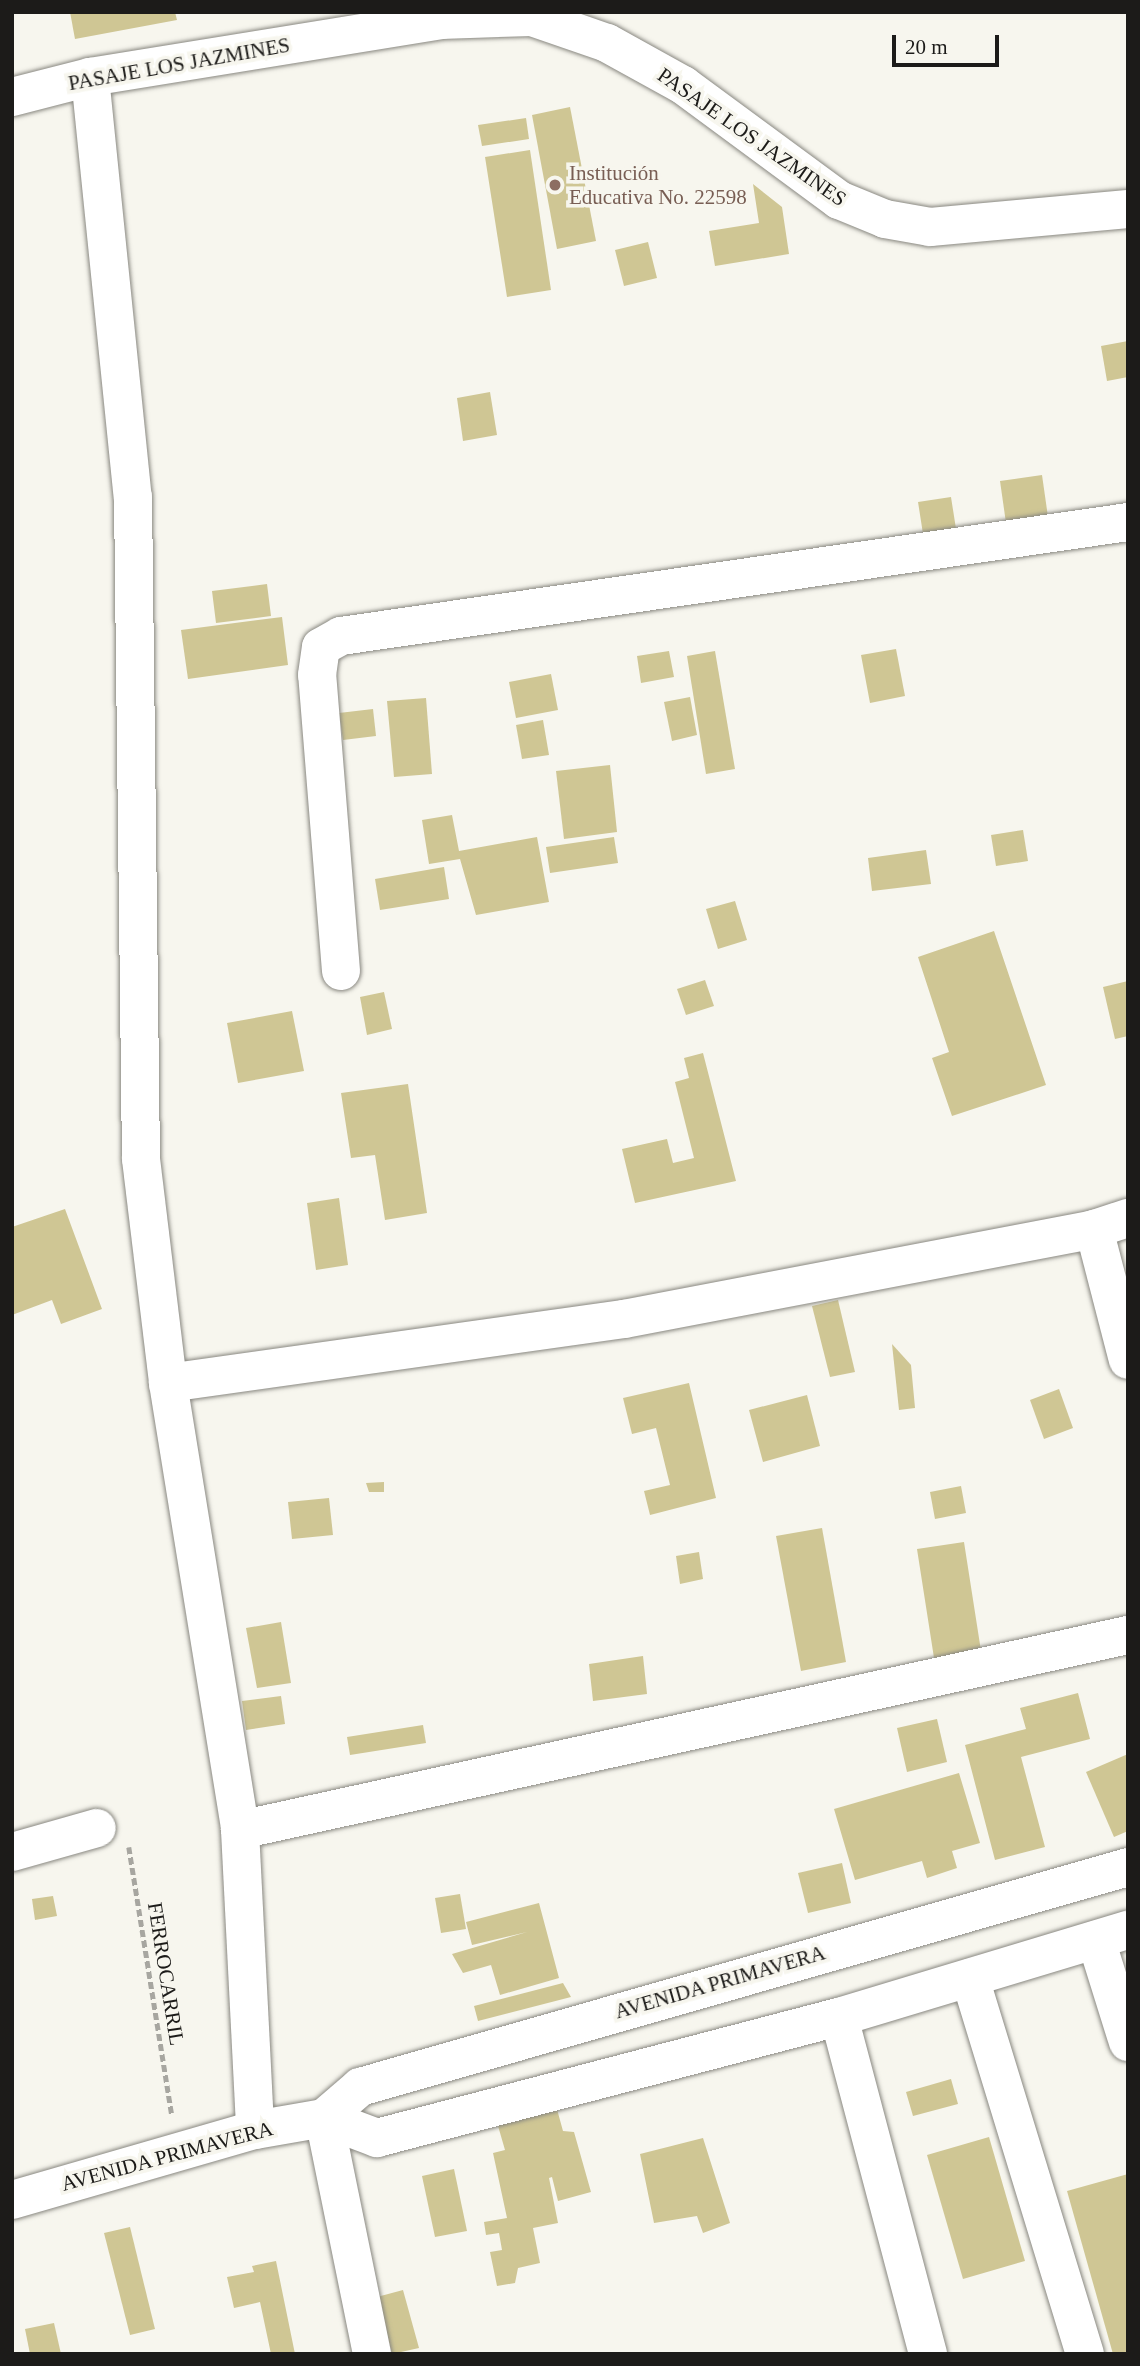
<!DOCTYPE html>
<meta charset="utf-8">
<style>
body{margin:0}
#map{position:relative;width:1140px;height:2366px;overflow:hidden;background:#f7f6ee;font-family:"Times New Roman",serif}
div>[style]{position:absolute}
.building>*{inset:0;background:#cfc694}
.path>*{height:4.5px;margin-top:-2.25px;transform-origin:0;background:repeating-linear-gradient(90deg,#a7a6a0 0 7px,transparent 0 10.5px)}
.roads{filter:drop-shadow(0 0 2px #898881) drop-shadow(0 0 2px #898881)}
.minor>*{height:38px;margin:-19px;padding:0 19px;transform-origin:19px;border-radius:19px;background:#fff}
.dots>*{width:19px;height:19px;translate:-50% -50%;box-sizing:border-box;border:4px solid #f7f6ee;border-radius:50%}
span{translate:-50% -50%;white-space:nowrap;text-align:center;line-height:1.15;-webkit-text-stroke:7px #f7f6ee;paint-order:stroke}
.street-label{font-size:21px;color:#1c1b19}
.education-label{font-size:21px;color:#785e54}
.left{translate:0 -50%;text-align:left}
.frame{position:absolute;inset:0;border:14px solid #1c1b19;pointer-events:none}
.scale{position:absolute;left:892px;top:35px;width:107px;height:32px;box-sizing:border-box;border:4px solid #1c1b19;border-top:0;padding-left:9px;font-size:21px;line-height:24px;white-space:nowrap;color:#1c1b19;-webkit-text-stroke:5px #f7f6ee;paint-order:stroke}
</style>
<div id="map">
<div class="building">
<i style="clip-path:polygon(70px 12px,175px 12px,177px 20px,75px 39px)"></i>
<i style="clip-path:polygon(570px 107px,596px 241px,557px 249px,532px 115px)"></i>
<i style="clip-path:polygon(526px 118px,529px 139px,482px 146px,478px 125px)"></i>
<i style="clip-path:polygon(530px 150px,551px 290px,507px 297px,485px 157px)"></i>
<i style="clip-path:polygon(753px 184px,782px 207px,789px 254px,715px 266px,709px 231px,759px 223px)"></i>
<i style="clip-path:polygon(648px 242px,657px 278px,624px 286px,615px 250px)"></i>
<i style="clip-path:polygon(1128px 341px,1128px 377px,1107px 381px,1101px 346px)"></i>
<i style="clip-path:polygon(490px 392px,497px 435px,463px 441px,457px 398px)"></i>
<i style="clip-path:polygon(1042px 475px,1048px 517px,1006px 523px,1000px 481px)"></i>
<i style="clip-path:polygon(951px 497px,956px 529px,923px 534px,918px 502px)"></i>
<i style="clip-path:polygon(267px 584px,271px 616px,216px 623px,212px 591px)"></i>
<i style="clip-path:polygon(282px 617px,288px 665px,188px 679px,181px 630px)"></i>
<i style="clip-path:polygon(896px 649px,905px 696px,870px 703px,861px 655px)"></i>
<i style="clip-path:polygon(669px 651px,674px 677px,641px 683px,637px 656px)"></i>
<i style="clip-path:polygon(715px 651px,735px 769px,706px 774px,687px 656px)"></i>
<i style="clip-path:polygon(551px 674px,558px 710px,516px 718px,509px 682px)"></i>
<i style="clip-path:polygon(690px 697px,697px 735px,672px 741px,664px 702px)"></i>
<i style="clip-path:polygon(426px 698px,432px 774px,394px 777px,387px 701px)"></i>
<i style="clip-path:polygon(373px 709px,376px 736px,343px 740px,339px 713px)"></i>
<i style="clip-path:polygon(543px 720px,549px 755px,522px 759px,516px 725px)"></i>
<i style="clip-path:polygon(610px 765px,617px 832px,564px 839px,556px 771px)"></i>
<i style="clip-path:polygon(452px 815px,459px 851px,537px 837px,549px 902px,476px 915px,460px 859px,429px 864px,422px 820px)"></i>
<i style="clip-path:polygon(1023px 830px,1028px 861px,996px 866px,991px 835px)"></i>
<i style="clip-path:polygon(614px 837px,618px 863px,550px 873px,546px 847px)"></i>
<i style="clip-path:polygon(926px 850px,931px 884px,872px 891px,868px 858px)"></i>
<i style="clip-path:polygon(444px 867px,449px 899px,380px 910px,375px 879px)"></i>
<i style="clip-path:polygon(735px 901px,747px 940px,718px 949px,706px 909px)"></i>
<i style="clip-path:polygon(994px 931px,1046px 1085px,952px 1116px,932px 1058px,949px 1052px,918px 957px)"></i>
<i style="clip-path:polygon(705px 980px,714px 1006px,686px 1015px,677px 989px)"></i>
<i style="clip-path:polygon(1128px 981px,1128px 1036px,1115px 1039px,1103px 987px)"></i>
<i style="clip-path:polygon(384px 992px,392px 1029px,367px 1035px,360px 997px)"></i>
<i style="clip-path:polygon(292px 1011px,304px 1071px,238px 1083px,227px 1023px)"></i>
<i style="clip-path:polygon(703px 1053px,736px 1181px,635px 1203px,622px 1149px,667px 1139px,673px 1163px,694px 1158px,675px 1082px,689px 1078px,684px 1058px)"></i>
<i style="clip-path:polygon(408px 1084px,427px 1213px,385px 1220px,375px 1155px,351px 1158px,341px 1093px)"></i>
<i style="clip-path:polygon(339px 1198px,348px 1265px,316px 1270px,307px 1203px)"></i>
<i style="clip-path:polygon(65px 1209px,102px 1309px,61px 1324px,52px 1300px,12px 1315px,12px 1227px)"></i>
<i style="clip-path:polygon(838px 1300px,855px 1372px,830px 1377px,812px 1306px)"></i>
<i style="clip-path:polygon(892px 1344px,911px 1365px,915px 1408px,899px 1410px)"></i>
<i style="clip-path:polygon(689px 1383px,716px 1498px,650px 1515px,644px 1491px,670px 1485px,656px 1428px,632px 1434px,623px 1398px)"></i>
<i style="clip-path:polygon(1059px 1389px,1073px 1428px,1044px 1439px,1030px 1400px)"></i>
<i style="clip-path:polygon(807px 1395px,820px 1446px,763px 1462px,749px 1410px)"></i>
<i style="clip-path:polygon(384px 1482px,384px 1492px,369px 1492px,366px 1483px)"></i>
<i style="clip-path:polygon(961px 1486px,966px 1513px,935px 1519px,930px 1492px)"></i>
<i style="clip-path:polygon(329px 1498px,333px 1535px,292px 1539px,288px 1502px)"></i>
<i style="clip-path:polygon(822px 1528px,846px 1662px,801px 1671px,776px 1536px)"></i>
<i style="clip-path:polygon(964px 1542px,981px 1651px,934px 1658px,917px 1549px)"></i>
<i style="clip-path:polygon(699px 1552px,703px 1579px,680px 1584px,676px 1556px)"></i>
<i style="clip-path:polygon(281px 1622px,291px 1683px,257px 1688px,246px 1628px)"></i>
<i style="clip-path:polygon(643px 1656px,647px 1694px,593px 1701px,589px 1664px)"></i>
<i style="clip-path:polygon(1078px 1693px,1090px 1739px,1021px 1757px,1045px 1847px,995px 1860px,965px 1745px,1026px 1729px,1020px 1708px)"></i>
<i style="clip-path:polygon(281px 1696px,285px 1724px,246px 1730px,242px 1701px)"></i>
<i style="clip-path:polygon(937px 1719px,947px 1762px,907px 1772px,897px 1728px)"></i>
<i style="clip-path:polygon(423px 1725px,426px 1743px,350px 1755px,347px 1737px)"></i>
<i style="clip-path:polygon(1128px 1754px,1128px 1831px,1114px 1837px,1086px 1772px)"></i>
<i style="clip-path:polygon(959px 1773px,980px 1843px,952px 1851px,957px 1868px,927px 1878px,922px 1861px,855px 1880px,834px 1809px)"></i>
<i style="clip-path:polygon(842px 1863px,851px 1903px,808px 1913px,798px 1873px)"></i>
<i style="clip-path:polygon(460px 1894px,466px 1929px,441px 1933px,435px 1898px)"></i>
<i style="clip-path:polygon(53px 1896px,57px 1916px,35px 1920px,32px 1899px)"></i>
<i style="clip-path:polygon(539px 1903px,559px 1978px,500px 1995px,491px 1965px,463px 1973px,452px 1954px,527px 1932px,472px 1945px,466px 1922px)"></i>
<i style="clip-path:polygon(563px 1983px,571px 1997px,478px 2021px,474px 2006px)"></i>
<i style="clip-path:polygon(951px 2079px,958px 2104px,913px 2116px,906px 2092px)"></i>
<i style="clip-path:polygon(555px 2102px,563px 2131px,574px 2132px,591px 2192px,558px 2201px,552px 2177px,549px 2178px,558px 2223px,533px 2228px,540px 2263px,518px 2268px,515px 2283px,497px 2286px,490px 2252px,502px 2250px,499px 2233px,486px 2235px,484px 2222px,507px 2218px,493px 2153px,505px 2150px,496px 2119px)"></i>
<i style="clip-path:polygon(989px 2137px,1025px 2261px,963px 2279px,927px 2155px)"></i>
<i style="clip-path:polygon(703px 2138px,730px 2223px,703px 2233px,697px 2216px,654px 2223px,640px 2154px)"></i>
<i style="clip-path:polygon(454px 2169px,467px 2231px,435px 2237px,422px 2176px)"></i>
<i style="clip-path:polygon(1128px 2174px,1128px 2354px,1113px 2354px,1067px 2191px)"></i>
<i style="clip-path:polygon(130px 2227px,155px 2329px,130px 2335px,104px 2233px)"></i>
<i style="clip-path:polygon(276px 2261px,295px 2354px,271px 2354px,260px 2302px,234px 2308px,227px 2277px,254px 2272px,252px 2266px)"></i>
<i style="clip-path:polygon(403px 2290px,419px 2348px,392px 2354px,377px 2297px)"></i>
<i style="clip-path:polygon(54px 2323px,61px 2354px,30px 2354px,25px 2329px)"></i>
</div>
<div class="path">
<i style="left:129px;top:1847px;width:271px;rotate:80.9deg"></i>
</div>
<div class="roads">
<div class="minor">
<i style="left:90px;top:77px;width:422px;rotate:84.2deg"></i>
<i style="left:133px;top:497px;width:662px;rotate:89.31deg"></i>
<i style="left:141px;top:1159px;width:226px;rotate:83.1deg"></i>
<i style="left:168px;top:1383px;width:453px;rotate:80.8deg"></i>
<i style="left:240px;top:1830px;width:300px;rotate:87.1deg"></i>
<i style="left:12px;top:97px;width:81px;rotate:-14.4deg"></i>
<i style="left:90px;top:77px;width:355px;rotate:-9.2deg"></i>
<i style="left:440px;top:20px;width:92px;rotate:-1.9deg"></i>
<i style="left:532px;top:17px;width:79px;rotate:19.1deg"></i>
<i style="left:607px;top:43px;width:87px;rotate:28.9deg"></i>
<i style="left:683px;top:85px;width:194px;rotate:36.4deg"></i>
<i style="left:839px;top:200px;width:50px;rotate:22.4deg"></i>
<i style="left:885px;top:219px;width:46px;rotate:10.1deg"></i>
<i style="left:930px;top:227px;width:199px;rotate:-5.2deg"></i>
<i style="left:341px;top:971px;width:297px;rotate:-94.6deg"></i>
<i style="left:317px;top:675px;width:28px;rotate:-82deg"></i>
<i style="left:321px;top:647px;width:23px;rotate:-29deg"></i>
<i style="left:341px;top:636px;width:795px;rotate:-8.24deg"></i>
<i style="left:1094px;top:1229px;width:135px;rotate:75.5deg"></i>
<i style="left:168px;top:1383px;width:460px;rotate:-8deg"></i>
<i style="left:624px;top:1319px;width:479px;rotate:-10.8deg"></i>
<i style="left:1094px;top:1229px;width:36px;rotate:-18deg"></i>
<i style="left:240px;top:1830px;width:909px;rotate:-12.39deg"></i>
<i style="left:12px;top:1852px;width:88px;rotate:-15.8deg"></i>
<i style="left:1096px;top:1940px;width:107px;rotate:72.6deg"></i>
<i style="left:970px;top:1978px;width:393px;rotate:73deg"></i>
<i style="left:839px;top:2017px;width:349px;rotate:75.2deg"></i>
<i style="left:324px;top:2118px;width:48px;rotate:-40.7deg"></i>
<i style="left:360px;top:2087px;width:799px;rotate:-15.98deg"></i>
<i style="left:324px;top:2118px;width:241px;rotate:78.5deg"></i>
<i style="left:12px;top:2200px;width:253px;rotate:-16.1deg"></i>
<i style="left:255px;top:2130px;width:70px;rotate:-9.9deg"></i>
<i style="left:324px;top:2118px;width:57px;rotate:20.7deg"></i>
<i style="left:377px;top:2138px;width:478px;rotate:-14.7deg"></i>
<i style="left:839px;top:2017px;width:302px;rotate:-16.8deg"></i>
</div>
</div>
<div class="dots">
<i style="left:555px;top:185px;background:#8d6e63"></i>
</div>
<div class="street-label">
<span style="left:179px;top:64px;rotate:-10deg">PASAJE LOS JAZMINES</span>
<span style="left:752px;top:137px;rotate:35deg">PASAJE LOS JAZMINES</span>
<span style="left:166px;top:1974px;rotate:81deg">FERROCARRIL</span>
<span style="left:720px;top:1982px;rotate:-16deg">AVENIDA PRIMAVERA</span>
<span style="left:167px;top:2156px;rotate:-15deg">AVENIDA PRIMAVERA</span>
</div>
<div class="education-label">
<span class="left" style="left:569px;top:185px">Institución<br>Educativa No. 22598</span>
</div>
<div class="frame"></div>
<div class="scale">20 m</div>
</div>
